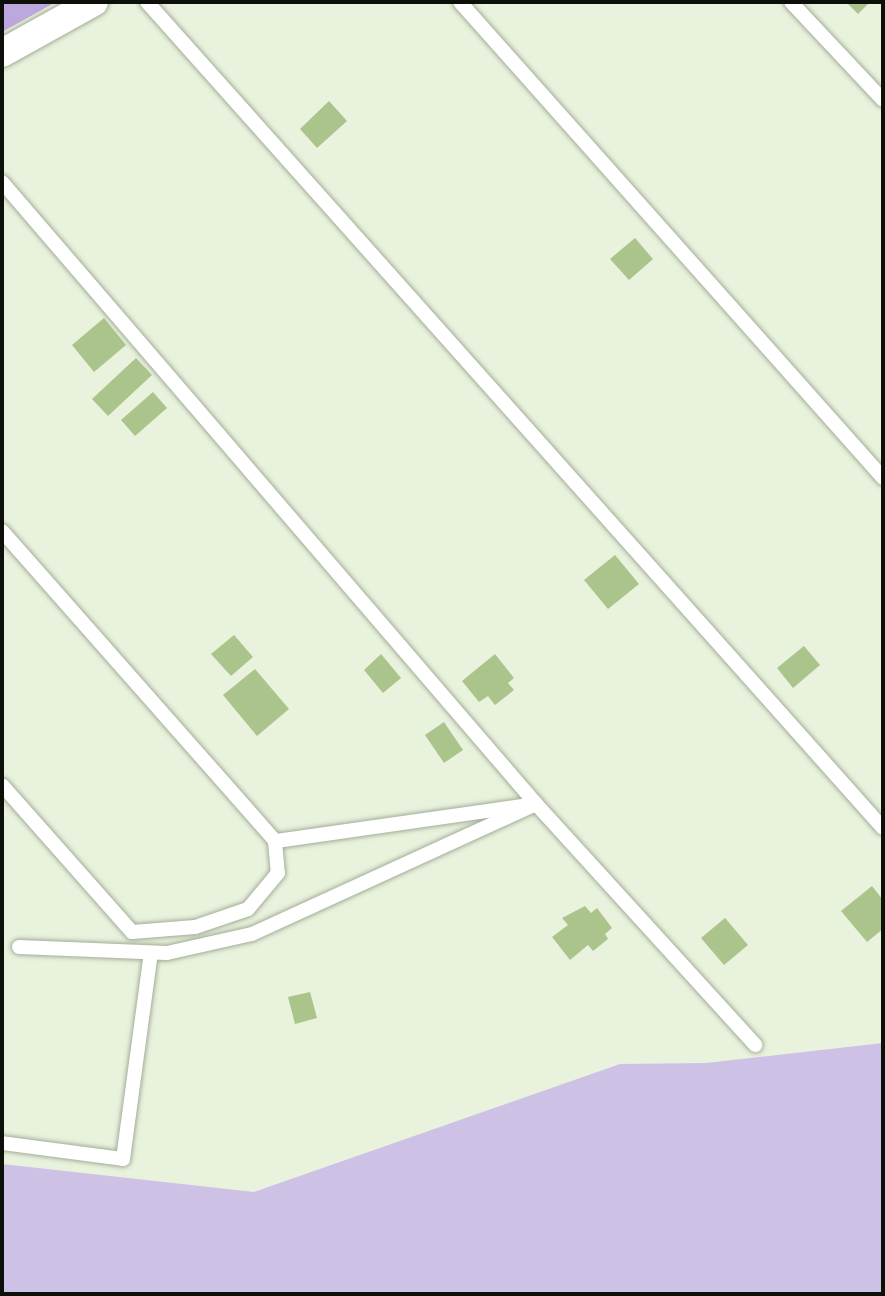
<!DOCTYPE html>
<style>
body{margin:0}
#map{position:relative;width:885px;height:1296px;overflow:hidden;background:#e8f2dc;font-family:Overpass,sans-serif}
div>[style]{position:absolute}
.green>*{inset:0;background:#cec1e6}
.forest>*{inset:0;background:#bca7de}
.building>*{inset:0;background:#aac48c}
.roads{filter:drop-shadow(0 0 2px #a3ad98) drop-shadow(0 0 2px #a3ad98)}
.service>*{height:14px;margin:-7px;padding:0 7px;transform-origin:7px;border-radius:7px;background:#fff}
.minor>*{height:28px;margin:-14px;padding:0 14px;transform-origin:14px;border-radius:14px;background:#fff}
span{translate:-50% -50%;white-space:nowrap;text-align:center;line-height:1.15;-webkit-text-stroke:6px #e8f2dc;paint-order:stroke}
.frame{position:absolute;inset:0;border:4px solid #0d1009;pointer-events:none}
</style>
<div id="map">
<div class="green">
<i style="clip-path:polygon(883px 1043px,883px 1294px,2px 1294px,2px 1164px,254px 1192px,620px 1064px,706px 1063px)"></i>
</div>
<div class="forest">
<i style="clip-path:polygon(2px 2px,56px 2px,2px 32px)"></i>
</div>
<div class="building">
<i style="clip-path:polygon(846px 2px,870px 2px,858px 14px)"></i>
<i style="clip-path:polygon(329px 101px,347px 121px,317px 148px,300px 129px)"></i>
<i style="clip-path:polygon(635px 238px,653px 259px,629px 280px,610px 259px)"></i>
<i style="clip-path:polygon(104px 318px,126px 345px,94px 372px,72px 345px)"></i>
<i style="clip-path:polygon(136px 358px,152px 375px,108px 416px,92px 399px)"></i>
<i style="clip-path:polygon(153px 392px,167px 408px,135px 436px,121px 420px)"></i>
<i style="clip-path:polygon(615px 555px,639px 584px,608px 609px,584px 580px)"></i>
<i style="clip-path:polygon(234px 635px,253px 657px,231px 676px,211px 654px)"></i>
<i style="clip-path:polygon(804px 646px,820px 665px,793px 688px,777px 668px)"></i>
<i style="clip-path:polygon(381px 654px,401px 678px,383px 693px,364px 670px)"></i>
<i style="clip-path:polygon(495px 654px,514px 678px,508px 683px,514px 690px,495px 705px,488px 696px,479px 702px,462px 681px)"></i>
<i style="clip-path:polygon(255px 669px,289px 709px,257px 736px,223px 695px)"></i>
<i style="clip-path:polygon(444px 722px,463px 750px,444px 763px,425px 735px)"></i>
<i style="clip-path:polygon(872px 886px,883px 900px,883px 929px,867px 942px,841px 911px)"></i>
<i style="clip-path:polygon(585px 906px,591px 913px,597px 908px,612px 928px,605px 934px,608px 939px,593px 951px,588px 945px,570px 960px,552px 937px,568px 925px,562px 918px)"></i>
<i style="clip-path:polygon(725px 918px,748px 945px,724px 965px,701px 938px)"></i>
<i style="clip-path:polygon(310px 992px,317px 1018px,295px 1024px,288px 997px)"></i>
</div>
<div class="roads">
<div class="service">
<i style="left:147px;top:2px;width:1106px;rotate:48.3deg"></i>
<i style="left:460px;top:2px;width:637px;rotate:48.37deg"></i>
<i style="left:791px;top:2px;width:134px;rotate:46.8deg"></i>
<i style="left:2px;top:182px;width:820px;rotate:49.35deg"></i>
<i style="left:536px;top:804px;width:264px;rotate:171.9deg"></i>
<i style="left:2px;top:531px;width:413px;rotate:48.6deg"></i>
<i style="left:275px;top:841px;width:32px;rotate:85deg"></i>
<i style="left:278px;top:873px;width:47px;rotate:129.8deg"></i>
<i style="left:248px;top:909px;width:56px;rotate:161.2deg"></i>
<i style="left:195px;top:927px;width:63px;rotate:175.5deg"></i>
<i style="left:132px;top:932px;width:196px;rotate:-131.5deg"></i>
<i style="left:19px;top:947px;width:148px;rotate:2.3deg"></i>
<i style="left:167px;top:953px;width:87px;rotate:-12.6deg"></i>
<i style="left:252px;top:934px;width:312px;rotate:-24.6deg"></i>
<i style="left:536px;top:804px;width:326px;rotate:47.7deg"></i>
<i style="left:2px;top:1143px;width:122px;rotate:7.5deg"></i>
<i style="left:123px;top:1159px;width:208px;rotate:-82.3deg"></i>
</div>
<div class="minor">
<i style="left:2px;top:53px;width:105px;rotate:-29deg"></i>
</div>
</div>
<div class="frame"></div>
</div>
